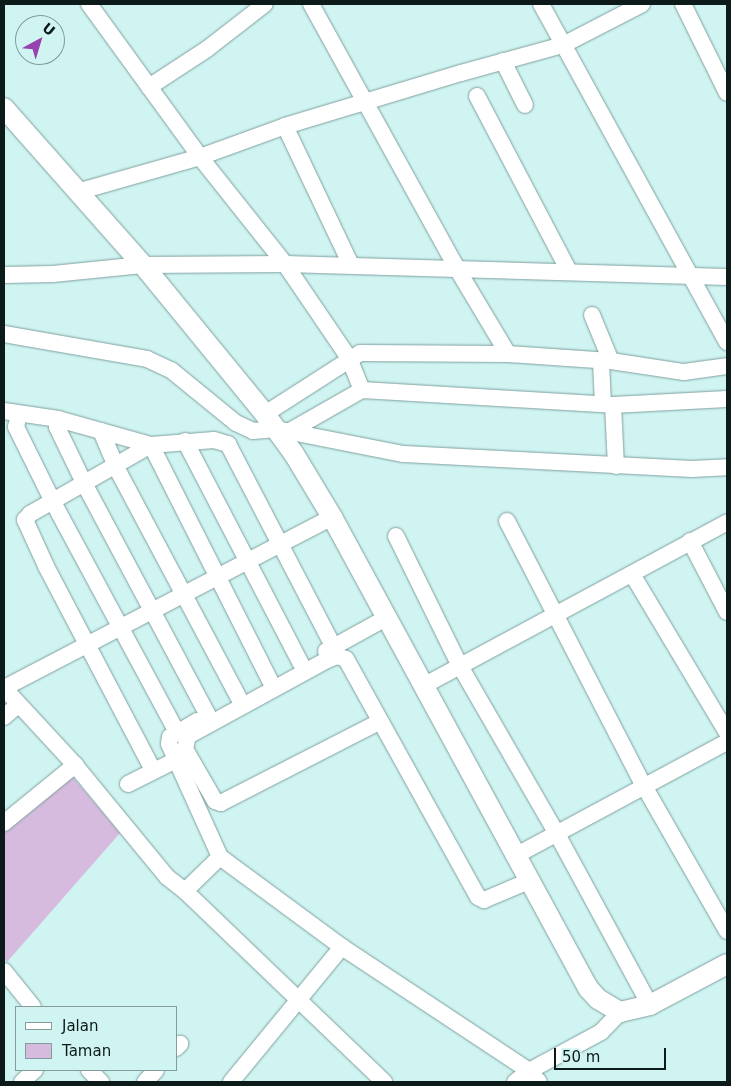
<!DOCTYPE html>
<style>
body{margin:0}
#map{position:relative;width:731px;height:1086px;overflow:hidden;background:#d0f4f2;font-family:"DejaVu Sans",sans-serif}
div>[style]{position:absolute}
.green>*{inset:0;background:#d6bbde}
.roads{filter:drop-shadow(0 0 1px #7fa09f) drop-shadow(0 0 1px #7fa09f)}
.minor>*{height:16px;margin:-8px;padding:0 8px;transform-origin:8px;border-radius:8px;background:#fff}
.tertiary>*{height:20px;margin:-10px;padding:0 10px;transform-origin:10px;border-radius:10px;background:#fff}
span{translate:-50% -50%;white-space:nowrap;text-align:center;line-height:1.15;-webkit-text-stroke:5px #d0f4f2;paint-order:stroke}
.frame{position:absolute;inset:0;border:5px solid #0d1a1a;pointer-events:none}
.legend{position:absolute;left:15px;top:1006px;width:162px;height:65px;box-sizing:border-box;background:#d0f4f2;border:1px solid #829d9c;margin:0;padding:6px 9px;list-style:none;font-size:15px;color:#0d1a1a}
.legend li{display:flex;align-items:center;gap:10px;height:25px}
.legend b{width:25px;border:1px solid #829d9c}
.north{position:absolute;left:15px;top:15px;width:50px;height:50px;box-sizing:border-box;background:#d0f4f2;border:1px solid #829d9c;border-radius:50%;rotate:39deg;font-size:14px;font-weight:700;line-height:20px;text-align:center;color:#0d1a1a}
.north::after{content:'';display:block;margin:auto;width:18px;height:22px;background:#9842b0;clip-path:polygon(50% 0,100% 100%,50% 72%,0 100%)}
.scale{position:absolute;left:554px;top:1048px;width:112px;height:22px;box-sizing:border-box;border:2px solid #0d1a1a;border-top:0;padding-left:6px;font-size:15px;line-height:18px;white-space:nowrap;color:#0d1a1a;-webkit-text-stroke:4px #d0f4f2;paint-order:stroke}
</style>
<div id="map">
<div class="green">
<i style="clip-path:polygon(71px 775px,120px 833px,7px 962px,4px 957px,4px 830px)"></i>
</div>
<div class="roads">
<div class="minor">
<i style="left:89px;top:4px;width:189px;rotate:54deg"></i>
<i style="left:200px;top:157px;width:137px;rotate:51.5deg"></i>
<i style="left:285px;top:264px;width:114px;rotate:55.8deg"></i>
<i style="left:349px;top:358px;width:35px;rotate:68deg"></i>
<i style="left:311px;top:4px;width:300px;rotate:61.1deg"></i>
<i style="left:456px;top:267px;width:101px;rotate:59.1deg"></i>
<i style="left:541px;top:4px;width:386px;rotate:61.2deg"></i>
<i style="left:683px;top:4px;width:99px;rotate:63.7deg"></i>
<i style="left:503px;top:61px;width:49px;rotate:63.4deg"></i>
<i style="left:149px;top:87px;width:69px;rotate:-33.2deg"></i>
<i style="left:207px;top:49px;width:73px;rotate:-37.8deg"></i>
<i style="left:477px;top:96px;width:198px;rotate:62.3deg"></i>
<i style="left:285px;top:126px;width:154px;rotate:64.6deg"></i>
<i style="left:77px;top:192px;width:128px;rotate:-15.9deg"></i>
<i style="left:200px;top:157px;width:90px;rotate:-20deg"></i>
<i style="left:285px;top:126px;width:184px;rotate:-16.8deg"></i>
<i style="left:461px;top:73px;width:106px;rotate:-15.4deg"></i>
<i style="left:563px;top:45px;width:89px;rotate:-27.4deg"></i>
<i style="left:4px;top:275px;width:49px;rotate:-1.2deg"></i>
<i style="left:53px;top:274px;width:90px;rotate:-5.7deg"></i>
<i style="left:143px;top:265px;width:142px;rotate:-0.4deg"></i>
<i style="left:285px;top:264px;width:442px;rotate:1.7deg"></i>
<i style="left:592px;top:315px;width:50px;rotate:67.6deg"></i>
<i style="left:4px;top:334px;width:145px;rotate:9.9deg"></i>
<i style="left:147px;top:359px;width:26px;rotate:25deg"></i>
<i style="left:171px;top:370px;width:84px;rotate:39.2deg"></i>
<i style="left:236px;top:423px;width:19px;rotate:25deg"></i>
<i style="left:253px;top:431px;width:23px;rotate:-5deg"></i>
<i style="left:276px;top:429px;width:130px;rotate:11.1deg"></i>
<i style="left:404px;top:454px;width:288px;rotate:3deg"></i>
<i style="left:692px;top:469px;width:35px;rotate:-3deg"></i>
<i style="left:601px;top:362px;width:42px;rotate:87.3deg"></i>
<i style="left:613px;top:405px;width:61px;rotate:87.2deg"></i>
<i style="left:4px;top:411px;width:55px;rotate:8.4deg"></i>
<i style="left:58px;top:419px;width:97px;rotate:15.6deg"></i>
<i style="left:151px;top:445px;width:63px;rotate:-4.5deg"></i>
<i style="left:214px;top:440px;width:15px;rotate:16deg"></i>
<i style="left:228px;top:444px;width:228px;rotate:62.5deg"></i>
<i style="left:19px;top:414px;width:13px;rotate:103deg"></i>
<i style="left:16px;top:427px;width:84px;rotate:63.7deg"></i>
<i style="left:53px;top:502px;width:261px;rotate:61.7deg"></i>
<i style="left:265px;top:414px;width:113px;rotate:-32.7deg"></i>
<i style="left:360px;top:353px;width:148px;rotate:0.4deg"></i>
<i style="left:508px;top:354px;width:103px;rotate:3.9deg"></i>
<i style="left:611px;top:361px;width:74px;rotate:8.6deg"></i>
<i style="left:684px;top:372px;width:43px;rotate:-7.9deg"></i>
<i style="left:58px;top:419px;width:8px;rotate:97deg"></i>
<i style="left:57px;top:427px;width:64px;rotate:64.2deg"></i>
<i style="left:85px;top:485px;width:261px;rotate:61.9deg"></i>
<i style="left:101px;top:431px;width:39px;rotate:67deg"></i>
<i style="left:116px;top:467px;width:262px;rotate:62deg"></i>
<i style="left:290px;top:431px;width:83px;rotate:-29.7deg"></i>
<i style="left:362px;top:390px;width:251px;rotate:3.4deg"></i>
<i style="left:613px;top:405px;width:114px;rotate:-3deg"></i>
<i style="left:185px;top:441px;width:251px;rotate:62.5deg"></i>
<i style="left:507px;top:521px;width:298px;rotate:62.7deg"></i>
<i style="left:644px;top:786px;width:167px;rotate:60.2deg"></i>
<i style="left:396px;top:536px;width:145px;rotate:63.8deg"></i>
<i style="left:460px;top:666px;width:194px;rotate:60deg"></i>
<i style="left:557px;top:834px;width:195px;rotate:61.5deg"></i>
<i style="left:690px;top:541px;width:80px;rotate:62.5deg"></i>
<i style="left:632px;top:574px;width:185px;rotate:59.1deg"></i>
<i style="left:326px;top:651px;width:68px;rotate:-28.8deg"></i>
<i style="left:423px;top:686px;width:345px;rotate:-28.3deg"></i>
<i style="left:4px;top:688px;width:105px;rotate:47.3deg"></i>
<i style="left:75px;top:765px;width:145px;rotate:50.6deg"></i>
<i style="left:167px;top:877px;width:23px;rotate:38deg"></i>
<i style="left:185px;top:891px;width:49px;rotate:-44.2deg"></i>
<i style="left:220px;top:857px;width:152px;rotate:36.4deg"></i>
<i style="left:342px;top:947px;width:224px;rotate:33.5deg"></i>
<i style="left:529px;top:1071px;width:82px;rotate:-28.4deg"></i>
<i style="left:601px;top:1032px;width:28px;rotate:-46deg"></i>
<i style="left:4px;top:688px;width:370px;rotate:-27.5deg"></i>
<i style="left:4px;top:717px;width:18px;rotate:-41deg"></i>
<i style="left:197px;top:721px;width:31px;rotate:149deg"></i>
<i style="left:170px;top:737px;width:7px;rotate:98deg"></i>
<i style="left:169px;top:744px;width:124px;rotate:65.7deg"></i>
<i style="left:379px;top:722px;width:178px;rotate:152.9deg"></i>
<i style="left:221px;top:803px;width:6px;rotate:-162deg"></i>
<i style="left:215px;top:801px;width:60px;rotate:-120deg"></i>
<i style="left:185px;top:749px;width:13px;rotate:-77deg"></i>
<i style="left:188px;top:736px;width:158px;rotate:-28.7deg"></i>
<i style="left:327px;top:660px;width:11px;rotate:-22deg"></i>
<i style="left:337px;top:656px;width:9px;rotate:18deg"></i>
<i style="left:346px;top:659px;width:272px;rotate:61deg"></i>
<i style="left:478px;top:897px;width:7px;rotate:27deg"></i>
<i style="left:484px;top:900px;width:49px;rotate:-22.9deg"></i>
<i style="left:153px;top:770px;width:230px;rotate:-117.7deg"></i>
<i style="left:46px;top:566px;width:51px;rotate:-114.5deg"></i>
<i style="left:25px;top:520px;width:8px;rotate:-50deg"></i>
<i style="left:30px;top:514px;width:139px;rotate:-29.7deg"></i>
<i style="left:151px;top:445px;width:264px;rotate:63.2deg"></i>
<i style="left:128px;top:784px;width:54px;rotate:-26.6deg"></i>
<i style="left:4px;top:823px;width:92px;rotate:-39.2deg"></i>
<i style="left:515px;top:856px;width:241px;rotate:-28.3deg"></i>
<i style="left:185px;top:891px;width:276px;rotate:43.8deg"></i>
<i style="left:4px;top:971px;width:46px;rotate:51.1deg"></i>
<i style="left:176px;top:1048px;width:6px;rotate:-45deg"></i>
<i style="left:89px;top:1070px;width:17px;rotate:45deg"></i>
<i style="left:22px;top:1082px;width:18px;rotate:-43deg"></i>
<i style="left:145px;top:1082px;width:16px;rotate:-47deg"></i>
<i style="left:231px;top:1082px;width:175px;rotate:-50.6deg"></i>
<i style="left:515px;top:1082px;width:18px;rotate:-38deg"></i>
<i style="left:529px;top:1071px;width:15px;rotate:48deg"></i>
</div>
<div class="tertiary">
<i style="left:4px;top:108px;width:210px;rotate:48.5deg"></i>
<i style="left:143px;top:265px;width:193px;rotate:50.7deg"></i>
<i style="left:265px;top:414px;width:49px;rotate:54.1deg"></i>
<i style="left:294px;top:454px;width:74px;rotate:58.9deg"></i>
<i style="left:332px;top:517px;width:536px;rotate:61.47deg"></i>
<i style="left:588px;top:988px;width:15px;rotate:48deg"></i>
<i style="left:598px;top:999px;width:26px;rotate:31deg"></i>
<i style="left:620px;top:1012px;width:31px;rotate:-13deg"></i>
<i style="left:650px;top:1005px;width:87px;rotate:-28deg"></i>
</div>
</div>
<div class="frame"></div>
<ul class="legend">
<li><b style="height:6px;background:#fff"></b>Jalan</li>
<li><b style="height:14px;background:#d6bbde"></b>Taman</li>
</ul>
<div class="north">U</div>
<div class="scale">50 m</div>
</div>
